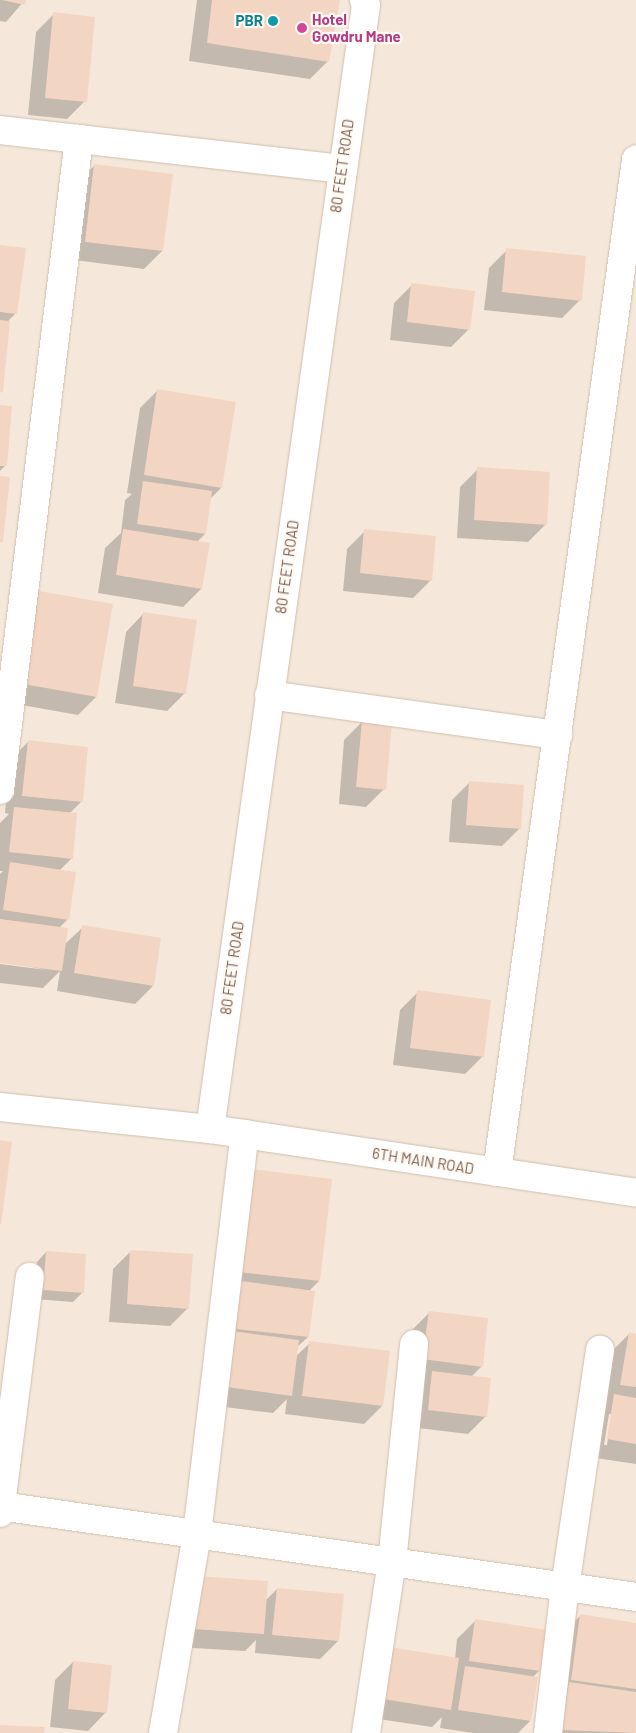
<!DOCTYPE html>
<style>
body{margin:0}
#map{position:relative;width:636px;height:1733px;overflow:hidden;background:#fdf6ec;font-family:Barlow,sans-serif}
div>[style]{position:absolute}
.residential>*{inset:0;background:#f5e8da}
.shadow>*{inset:0;background:#0003}
.building>*{inset:0;background:#f3d5c3}
.roads{filter:drop-shadow(0 0 1px #d1beb0) drop-shadow(0 0 1px #d1beb0)}
.minor>*{height:28px;margin:-14px;padding:0 14px;transform-origin:14px;border-radius:14px;background:#fff}
.tertiary>*{height:28px;margin:-14px;padding:0 14px;transform-origin:14px;border-radius:14px;background:#fff}
.dots>*{width:14px;height:14px;translate:-50% -50%;box-sizing:border-box;border:2px solid #fffaf3;border-radius:50%}
span{translate:-50% -50%;white-space:nowrap;text-align:center;line-height:1.15;-webkit-text-stroke:4.5px #fffaf3;paint-order:stroke}
.hotel-label{font-size:15px;color:#b23c85;font-weight:700}
.left{translate:0 -50%;text-align:left}
.culture-label{font-size:15px;color:#0d838f;font-weight:700}
.right{translate:-100% -50%;text-align:right}
.street-label{font-size:15px;color:#7a5c4d}
</style>
<div id="map">
<div class="residential">
<i style="clip-path:polygon(0 0,636px 0,636px 1733px,0 1733px)"></i>
</div>
<div class="shadow">
<i style="clip-path:polygon(0 0,25px 0,6px 22px,0 21px)"></i>
<i style="clip-path:polygon(197px 0,339px 0,328px 61px,310px 79px,189px 61px)"></i>
<i style="clip-path:polygon(54px 14px,85px 101px,67px 119px,28px 115px,36px 32px)"></i>
<i style="clip-path:polygon(94px 166px,162px 251px,144px 269px,67px 259px,76px 184px)"></i>
<i style="clip-path:polygon(0 246px,24px 249px,15px 314px,9px 320px,0 394px)"></i>
<i style="clip-path:polygon(507px 250px,580px 300px,562px 318px,484px 310px,489px 268px)"></i>
<i style="clip-path:polygon(412px 285px,469px 329px,451px 347px,390px 340px,394px 303px)"></i>
<i style="clip-path:polygon(158px 390px,221px 488px,210px 499px,205px 534px,197px 542px,208px 544px,201px 589px,183px 607px,98px 593px,105px 548px,121px 533px,125px 500px,132px 494px,127px 493px,140px 408px)"></i>
<i style="clip-path:polygon(0 407px,5px 466px,0 471px)"></i>
<i style="clip-path:polygon(478px 469px,546px 524px,528px 542px,457px 538px,460px 487px)"></i>
<i style="clip-path:polygon(365px 531px,431px 580px,413px 598px,343px 591px,347px 549px)"></i>
<i style="clip-path:polygon(39px 592px,96px 697px,78px 715px,5px 702px,21px 610px)"></i>
<i style="clip-path:polygon(144px 613px,185px 693px,167px 711px,115px 703px,126px 632px)"></i>
<i style="clip-path:polygon(362px 722px,384px 789px,366px 807px,339px 804px,344px 740px)"></i>
<i style="clip-path:polygon(28px 742px,82px 801px,69px 814px,72px 858px,59px 871px,67px 920px,59px 928px,64px 945px,83px 927px,153px 986px,135px 1004px,57px 991px,60px 971px,43px 988px,0 983px,0 964px,47px 970px,0 961px,0 874px,3px 871px,0 871px,0 823px,9px 814px,5px 813px,10px 760px)"></i>
<i style="clip-path:polygon(470px 782px,520px 828px,502px 846px,449px 842px,452px 800px)"></i>
<i style="clip-path:polygon(418px 992px,483px 1056px,465px 1074px,393px 1065px,400px 1010px)"></i>
<i style="clip-path:polygon(228px 1195px,319px 1281px,309px 1291px,308px 1337px,296px 1348px,295px 1357px,310px 1343px,382px 1406px,364px 1424px,285px 1414px,287px 1399px,273px 1413px,201px 1404px)"></i>
<i style="clip-path:polygon(131px 1251px,188px 1308px,170px 1326px,109px 1322px,113px 1269px)"></i>
<i style="clip-path:polygon(46px 1252px,82px 1293px,73px 1302px,34px 1299px,37px 1262px)"></i>
<i style="clip-path:polygon(429px 1313px,482px 1366px,471px 1377px,486px 1416px,468px 1434px,410px 1427px,415px 1390px,425px 1380px,405px 1377px,411px 1331px)"></i>
<i style="clip-path:polygon(evenodd,629px 1334px,636px 1335px,636px 1464px,589px 1457px,596px 1413px,606px 1403px,603px 1402px,611px 1352px,629px 1334px,609px 1414px,612px 1414px,607px 1445px,604px 1445px,609px 1414px)"></i>
<i style="clip-path:polygon(277px 1589px,338px 1641px,320px 1659px,255px 1653px,256px 1640px,245px 1651px,176px 1647px,180px 1595px,265px 1601px)"></i>
<i style="clip-path:polygon(581px 1615px,636px 1624px,636px 1733px,547px 1733px,563px 1633px)"></i>
<i style="clip-path:polygon(475px 1621px,540px 1670px,533px 1677px,530px 1721px,518px 1733px,473px 1733px,440px 1728px,442px 1717px,432px 1727px,365px 1717px,373px 1667px,455px 1659px,457px 1639px)"></i>
<i style="clip-path:polygon(73px 1662px,106px 1712px,88px 1731px,50px 1727px,55px 1680px)"></i>
</div>
<div class="building">
<i style="clip-path:polygon(2px 0,26px 0,25px 5px)"></i>
<i style="clip-path:polygon(212px 0,340px 0,329px 62px,207px 43px)"></i>
<i style="clip-path:polygon(53px 12px,95px 17px,87px 102px,45px 98px)"></i>
<i style="clip-path:polygon(94px 164px,173px 174px,163px 251px,85px 242px)"></i>
<i style="clip-path:polygon(0 245px,26px 248px,17px 314px,0 312px)"></i>
<i style="clip-path:polygon(506px 248px,586px 256px,582px 301px,502px 292px)"></i>
<i style="clip-path:polygon(411px 283px,475px 291px,470px 330px,407px 322px)"></i>
<i style="clip-path:polygon(0 320px,10px 321px,3px 392px,0 392px)"></i>
<i style="clip-path:polygon(157px 389px,236px 402px,222px 488px,144px 475px)"></i>
<i style="clip-path:polygon(0 405px,12px 406px,7px 466px,0 466px)"></i>
<i style="clip-path:polygon(477px 467px,550px 472px,547px 525px,474px 520px)"></i>
<i style="clip-path:polygon(0 476px,10px 477px,3px 542px,0 542px)"></i>
<i style="clip-path:polygon(143px 481px,212px 491px,206px 534px,137px 524px)"></i>
<i style="clip-path:polygon(123px 529px,210px 543px,202px 589px,116px 575px)"></i>
<i style="clip-path:polygon(364px 529px,436px 536px,432px 581px,360px 573px)"></i>
<i style="clip-path:polygon(39px 591px,113px 604px,97px 697px,23px 684px)"></i>
<i style="clip-path:polygon(143px 612px,197px 620px,186px 694px,133px 686px)"></i>
<i style="clip-path:polygon(362px 720px,392px 723px,386px 790px,356px 787px)"></i>
<i style="clip-path:polygon(28px 740px,88px 747px,83px 802px,22px 796px)"></i>
<i style="clip-path:polygon(469px 781px,524px 785px,521px 829px,466px 825px)"></i>
<i style="clip-path:polygon(14px 807px,77px 813px,73px 859px,9px 852px)"></i>
<i style="clip-path:polygon(10px 862px,76px 872px,69px 920px,3px 910px)"></i>
<i style="clip-path:polygon(0 919px,68px 928px,62px 971px,0 963px)"></i>
<i style="clip-path:polygon(82px 925px,161px 938px,154px 986px,74px 973px)"></i>
<i style="clip-path:polygon(417px 990px,491px 1000px,484px 1057px,410px 1048px)"></i>
<i style="clip-path:polygon(0 1140px,12px 1142px,1px 1225px,0 1224px)"></i>
<i style="clip-path:polygon(251px 1169px,332px 1179px,320px 1281px,239px 1272px)"></i>
<i style="clip-path:polygon(130px 1250px,193px 1254px,189px 1309px,127px 1304px)"></i>
<i style="clip-path:polygon(46px 1251px,86px 1254px,84px 1293px,43px 1290px)"></i>
<i style="clip-path:polygon(241px 1281px,315px 1291px,309px 1337px,236px 1329px)"></i>
<i style="clip-path:polygon(429px 1311px,488px 1318px,483px 1367px,422px 1359px)"></i>
<i style="clip-path:polygon(225px 1330px,299px 1340px,292px 1396px,219px 1386px)"></i>
<i style="clip-path:polygon(629px 1332px,636px 1334px,636px 1387px,620px 1385px)"></i>
<i style="clip-path:polygon(309px 1341px,390px 1351px,383px 1406px,302px 1396px)"></i>
<i style="clip-path:polygon(432px 1371px,491px 1378px,487px 1417px,428px 1410px)"></i>
<i style="clip-path:polygon(614px 1394px,636px 1398px,636px 1444px,607px 1439px)"></i>
<i style="clip-path:polygon(198px 1576px,268px 1581px,264px 1634px,194px 1629px)"></i>
<i style="clip-path:polygon(277px 1588px,344px 1594px,339px 1641px,272px 1635px)"></i>
<i style="clip-path:polygon(580px 1614px,636px 1623px,636px 1689px,571px 1680px)"></i>
<i style="clip-path:polygon(475px 1619px,547px 1630px,541px 1671px,469px 1661px)"></i>
<i style="clip-path:polygon(390px 1647px,459px 1658px,451px 1710px,383px 1699px)"></i>
<i style="clip-path:polygon(73px 1661px,112px 1665px,107px 1713px,68px 1709px)"></i>
<i style="clip-path:polygon(465px 1666px,538px 1677px,531px 1721px,458px 1710px)"></i>
<i style="clip-path:polygon(569px 1682px,636px 1692px,636px 1733px,562px 1730px)"></i>
<i style="clip-path:polygon(0 1725px,45px 1727px,44px 1733px,0 1733px)"></i>
</div>
<div class="roads">
<div class="minor">
<i style="left:0;top:130px;width:343px;rotate:6.5deg"></i>
<i style="left:269px;top:695px;width:292px;rotate:7.9deg"></i>
<i style="left:0;top:790px;width:656px;rotate:-83.08deg"></i>
<i style="left:0;top:1107px;width:211px;rotate:6deg"></i>
<i style="left:497px;top:1172px;width:1022px;rotate:-82.18deg"></i>
<i style="left:0;top:1506px;width:642px;rotate:8.14deg"></i>
<i style="left:0;top:1513px;width:238px;rotate:-82.8deg"></i>
<i style="left:163px;top:1733px;width:202px;rotate:-80.3deg"></i>
<i style="left:197px;top:1534px;width:403px;rotate:-83.2deg"></i>
<i style="left:366px;top:1733px;width:173px;rotate:-81.4deg"></i>
<i style="left:392px;top:1562px;width:219px;rotate:-84.2deg"></i>
<i style="left:548px;top:1733px;width:147px;rotate:-83.4deg"></i>
<i style="left:565px;top:1587px;width:240px;rotate:-81.6deg"></i>
</div>
<div class="tertiary">
<i style="left:364px;top:0;width:5px;rotate:68deg"></i>
<i style="left:366px;top:5px;width:1135px;rotate:97.9deg"></i>
<i style="left:210px;top:1129px;width:431px;rotate:8.5deg"></i>
</div>
</div>
<div class="dots">
<i style="left:273px;top:21px;background:#0f9aa8"></i>
<i style="left:302px;top:28px;background:#d1479c"></i>
</div>
<div class="hotel-label">
<span class="left" style="left:312px;top:28px">Hotel<br>Gowdru Mane</span>
</div>
<div class="culture-label">
<span class="right" style="left:263px;top:21px">PBR</span>
</div>
<div class="street-label">
<span style="left:342px;top:166px;rotate:-82deg">80 FEET ROAD</span>
<span style="left:287px;top:567px;rotate:-82deg">80 FEET ROAD</span>
<span style="left:232px;top:968px;rotate:-82deg">80 FEET ROAD</span>
<span style="left:423px;top:1161px;rotate:9deg">6TH MAIN ROAD</span>
</div>
</div>
